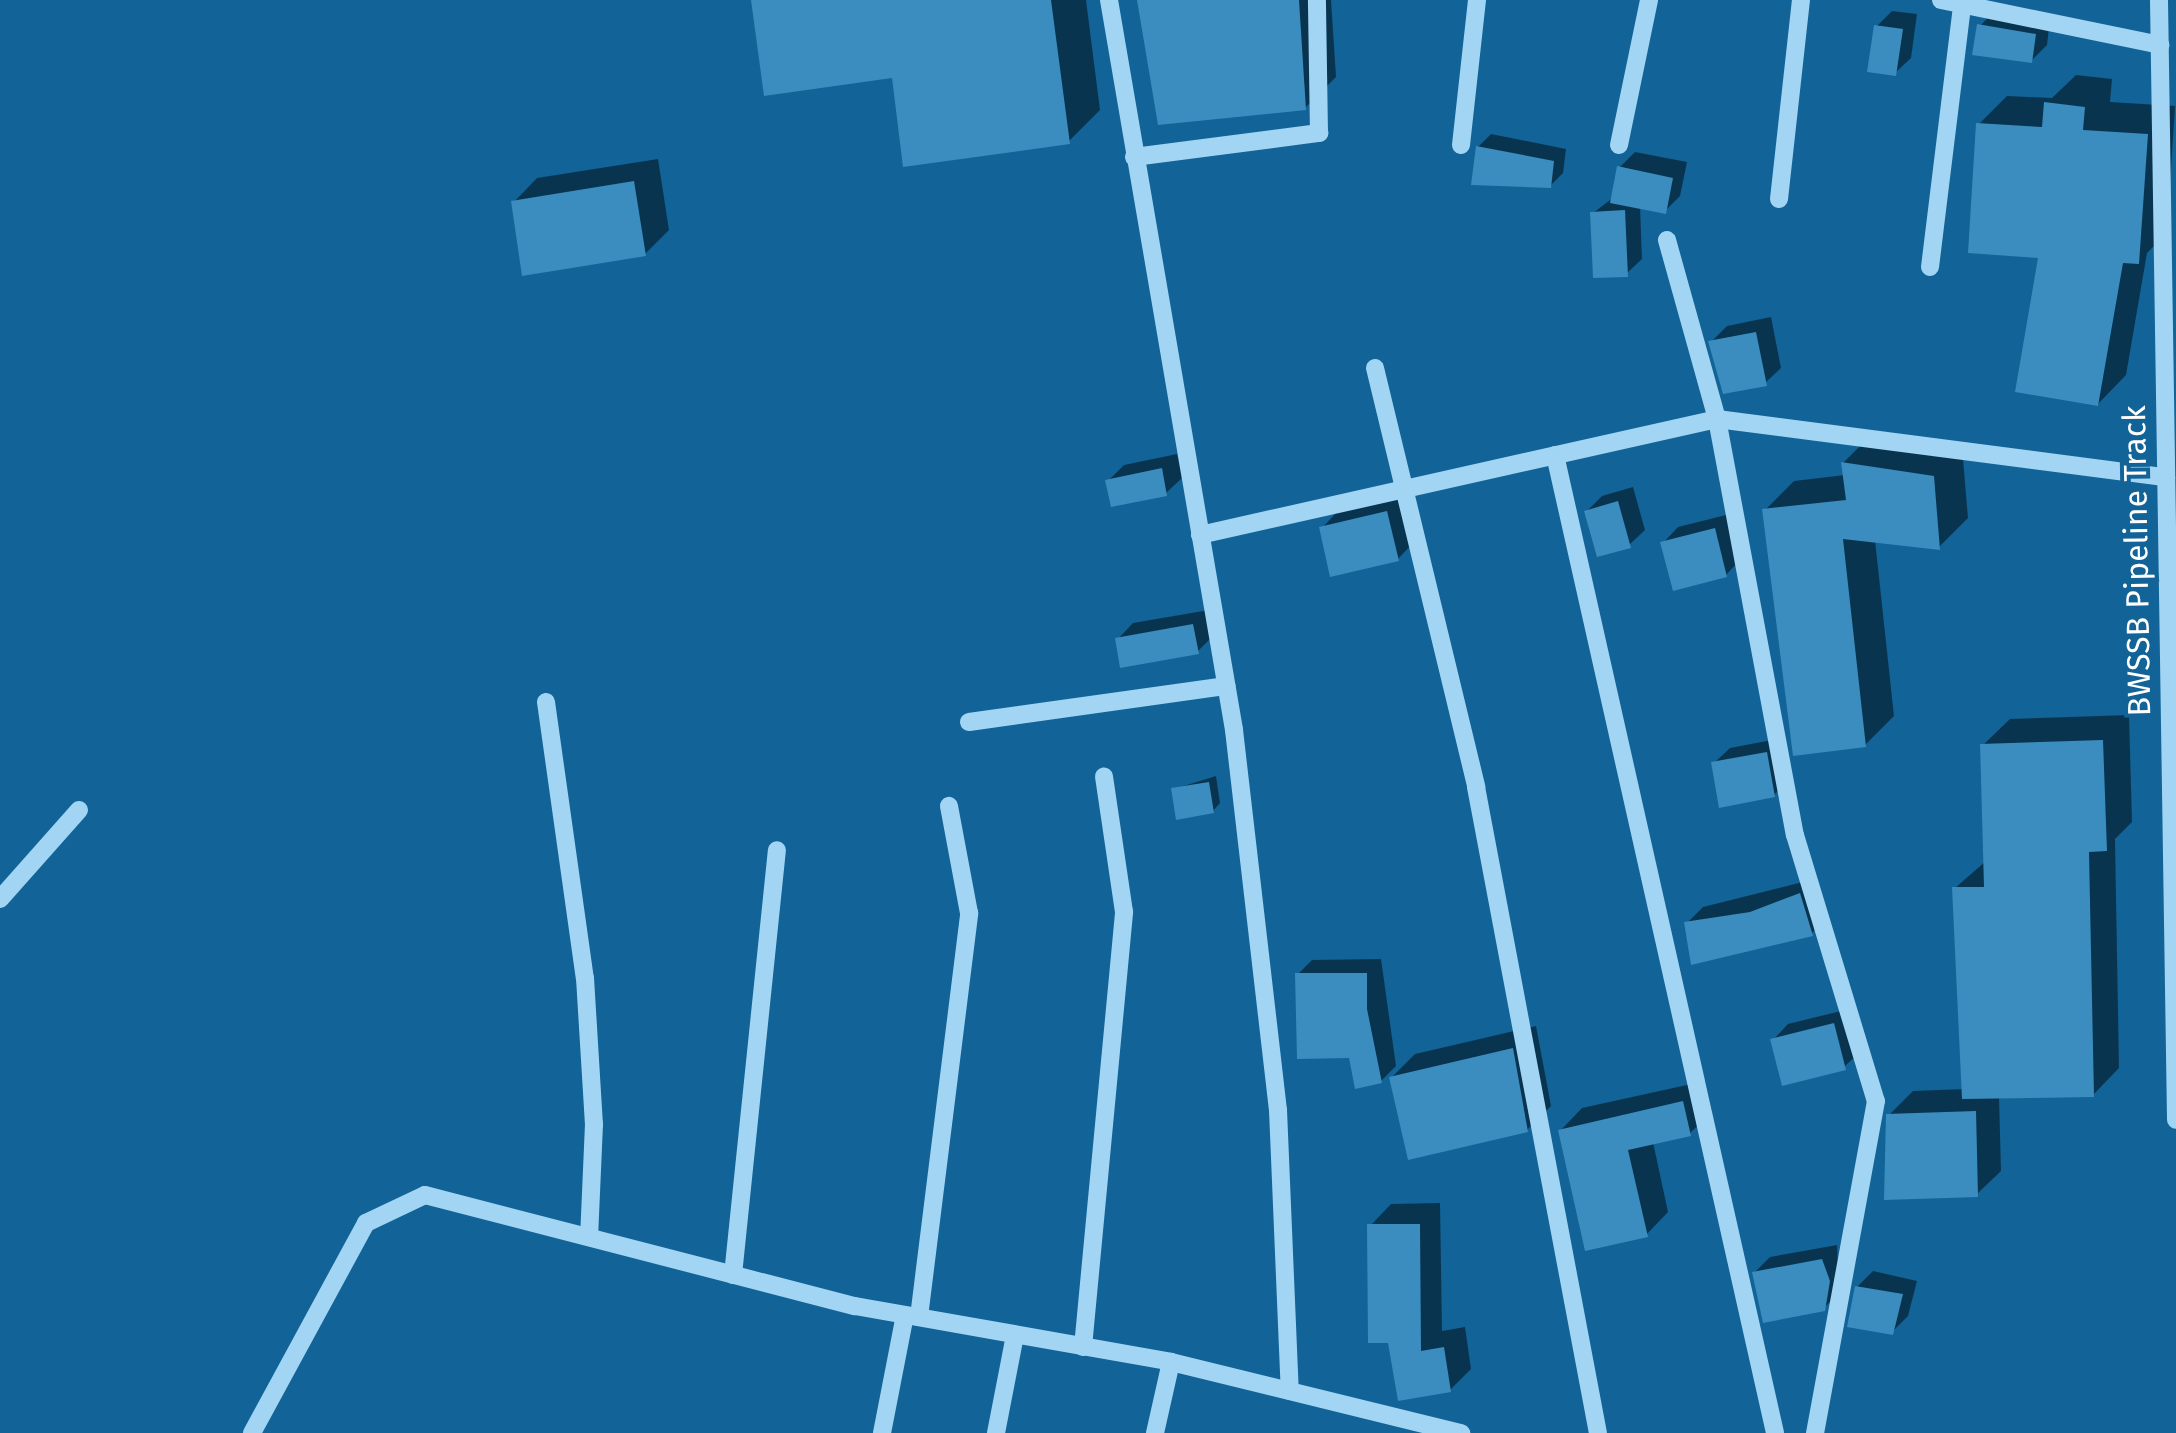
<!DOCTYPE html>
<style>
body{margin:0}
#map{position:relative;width:2176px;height:1433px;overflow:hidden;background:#126397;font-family:"Fira Sans",sans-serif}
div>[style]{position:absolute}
.shadow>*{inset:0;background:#0007}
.building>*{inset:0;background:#3b8dbf}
.minor>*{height:18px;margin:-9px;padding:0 9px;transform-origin:9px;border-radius:9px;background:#a2d5f3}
span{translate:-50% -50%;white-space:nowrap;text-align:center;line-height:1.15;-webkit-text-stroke:8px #126397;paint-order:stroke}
.street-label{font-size:32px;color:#fff}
</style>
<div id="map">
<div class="shadow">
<i style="clip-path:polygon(757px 0,1086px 0,1100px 110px,1069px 141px,894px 76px)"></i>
<i style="clip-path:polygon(1139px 0,1331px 0,1336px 77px,1305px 108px)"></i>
<i style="clip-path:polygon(1995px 10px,2050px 19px,2047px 45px,2031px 61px,1980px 26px)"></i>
<i style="clip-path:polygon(1892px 11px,1917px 14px,1911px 58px,1895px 73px,1876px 27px)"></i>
<i style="clip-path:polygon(2076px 75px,2112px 79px,2110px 102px,2175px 106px,2167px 233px,2147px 253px,2126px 375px,2098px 404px,2041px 256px,1979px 124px,2007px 96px,2052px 98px)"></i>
<i style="clip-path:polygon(1491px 134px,1566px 149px,1563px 173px,1550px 186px,1478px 147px)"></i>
<i style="clip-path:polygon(1635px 152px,1687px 162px,1680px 196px,1665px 211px,1640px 206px,1642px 259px,1626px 274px,1593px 213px,1614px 197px,1619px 168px)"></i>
<i style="clip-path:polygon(658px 159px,669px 230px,645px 254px,514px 202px,537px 178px)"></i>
<i style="clip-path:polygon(1771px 317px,1781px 368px,1765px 383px,1711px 342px,1727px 326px)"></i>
<i style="clip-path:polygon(1872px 434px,1962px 447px,1968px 518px,1939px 547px,1875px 540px,1894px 716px,1865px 745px,1765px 510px,1794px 481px,1845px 475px,1843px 463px)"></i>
<i style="clip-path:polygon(1177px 454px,1182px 478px,1166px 493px,1108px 481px,1124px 465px)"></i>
<i style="clip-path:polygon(1633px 487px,1645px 530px,1629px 545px,1587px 511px,1602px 496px)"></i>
<i style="clip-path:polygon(1402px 497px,1413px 543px,1398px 559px,1322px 528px,1337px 512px)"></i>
<i style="clip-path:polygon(1730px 514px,1741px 559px,1726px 575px,1663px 543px,1678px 527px)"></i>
<i style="clip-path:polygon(1209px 610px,1213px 636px,1197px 652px,1118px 639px,1133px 623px)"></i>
<i style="clip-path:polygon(2129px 715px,2132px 822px,2115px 839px,2119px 1068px,2093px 1095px,1999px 1096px,2001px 1171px,1977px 1194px,1889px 1115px,1913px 1091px,1964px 1089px,1955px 888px,1986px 861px,1983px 745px,2010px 719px)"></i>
<i style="clip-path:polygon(1782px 738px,1790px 779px,1774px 795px,1714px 763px,1730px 748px)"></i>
<i style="clip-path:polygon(1216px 776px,1220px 803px,1213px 811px,1174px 789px)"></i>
<i style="clip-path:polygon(1815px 879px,1827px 918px,1811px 934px,1687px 923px,1703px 907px)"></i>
<i style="clip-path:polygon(1381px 959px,1396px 1066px,1381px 1081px,1351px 1056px,1298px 974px,1312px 960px)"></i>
<i style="clip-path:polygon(1849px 1009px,1860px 1052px,1844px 1067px,1773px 1040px,1788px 1024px)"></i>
<i style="clip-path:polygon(1536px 1026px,1551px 1106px,1527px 1130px,1392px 1077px,1415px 1054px)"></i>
<i style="clip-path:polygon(1705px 1081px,1712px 1112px,1689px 1134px,1653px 1142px,1668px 1212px,1646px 1235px,1560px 1131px,1582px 1108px)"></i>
<i style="clip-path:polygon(1440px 1203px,1442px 1331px,1465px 1327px,1471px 1369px,1450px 1390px,1400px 1398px,1370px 1226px,1391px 1204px)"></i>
<i style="clip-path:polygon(1837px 1245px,1839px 1293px,1823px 1309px,1754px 1273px,1770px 1257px)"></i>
<i style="clip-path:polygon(1873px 1271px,1917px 1281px,1908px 1316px,1892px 1332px,1857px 1287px)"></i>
</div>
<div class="building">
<i style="clip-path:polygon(751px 0,1051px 0,1070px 144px,903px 167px,892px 78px,764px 96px)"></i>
<i style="clip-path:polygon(1137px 0,1299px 0,1306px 110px,1158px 125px)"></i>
<i style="clip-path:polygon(1977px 24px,2036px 34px,2032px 63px,1972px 55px)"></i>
<i style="clip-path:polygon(1874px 25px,1903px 29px,1896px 76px,1867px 72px)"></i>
<i style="clip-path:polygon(2044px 102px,2085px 107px,2083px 130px,2148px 134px,2139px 264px,2123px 263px,2098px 406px,2015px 392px,2038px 258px,1968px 253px,1976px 123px,2042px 127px)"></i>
<i style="clip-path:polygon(1476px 146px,1554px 161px,1551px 188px,1471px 185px)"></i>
<i style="clip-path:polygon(1617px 166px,1673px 178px,1666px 214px,1610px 203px)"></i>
<i style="clip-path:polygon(634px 181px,646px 256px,522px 276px,511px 201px)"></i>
<i style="clip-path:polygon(1625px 210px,1628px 277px,1593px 278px,1590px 212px)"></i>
<i style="clip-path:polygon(1756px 332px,1767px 386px,1723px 394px,1708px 341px)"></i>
<i style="clip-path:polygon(1841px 462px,1934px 476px,1940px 550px,1843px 539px,1866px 747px,1793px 756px,1762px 509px,1846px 500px)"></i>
<i style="clip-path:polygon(1162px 468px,1167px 496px,1111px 507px,1105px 480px)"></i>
<i style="clip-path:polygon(1618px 501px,1631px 548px,1597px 557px,1584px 511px)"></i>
<i style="clip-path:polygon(1387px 511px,1399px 561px,1330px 577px,1319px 527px)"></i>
<i style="clip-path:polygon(1715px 528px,1727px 577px,1673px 591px,1660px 542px)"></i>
<i style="clip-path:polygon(1193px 624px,1199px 654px,1120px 668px,1115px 638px)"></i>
<i style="clip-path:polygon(2103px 740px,2107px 851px,2089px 852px,2094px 1097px,1962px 1099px,1952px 887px,1984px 887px,1980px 744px)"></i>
<i style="clip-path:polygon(1767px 752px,1775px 797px,1719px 808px,1711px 762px)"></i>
<i style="clip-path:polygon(1209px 782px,1214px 813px,1176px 820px,1171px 788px)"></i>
<i style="clip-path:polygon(1800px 893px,1813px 936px,1691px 965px,1684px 922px,1750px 912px)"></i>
<i style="clip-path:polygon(1295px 973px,1367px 973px,1367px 1009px,1382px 1083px,1355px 1089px,1349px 1058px,1297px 1059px)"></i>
<i style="clip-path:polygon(1834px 1023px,1846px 1070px,1782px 1086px,1770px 1039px)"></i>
<i style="clip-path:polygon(1513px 1048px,1528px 1132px,1408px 1160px,1389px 1077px)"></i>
<i style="clip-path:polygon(1683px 1101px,1691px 1136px,1628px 1150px,1648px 1237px,1585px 1251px,1558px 1130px)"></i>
<i style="clip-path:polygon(1976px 1111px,1978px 1197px,1884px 1200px,1886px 1114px)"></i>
<i style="clip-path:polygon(1367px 1224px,1420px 1224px,1421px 1351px,1444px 1347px,1451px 1392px,1398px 1401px,1388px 1343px,1368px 1343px)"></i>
<i style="clip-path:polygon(1822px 1259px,1830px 1281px,1825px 1311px,1763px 1323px,1752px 1272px)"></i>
<i style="clip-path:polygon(1855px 1286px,1903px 1294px,1893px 1335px,1847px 1327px)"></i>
</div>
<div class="minor">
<i style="left:1109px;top:0;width:741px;rotate:80.28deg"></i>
<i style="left:1234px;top:730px;width:383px;rotate:83.4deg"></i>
<i style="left:1278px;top:1110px;width:281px;rotate:87.6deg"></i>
<i style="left:1941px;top:0;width:224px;rotate:11.6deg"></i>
<i style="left:2159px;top:0;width:1120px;rotate:89.13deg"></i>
<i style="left:1461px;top:145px;width:146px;rotate:-83.7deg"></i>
<i style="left:1619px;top:145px;width:148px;rotate:-78.3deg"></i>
<i style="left:1134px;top:157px;width:187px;rotate:-7.4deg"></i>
<i style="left:1319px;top:133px;width:133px;rotate:-90.9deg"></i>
<i style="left:1779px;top:199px;width:200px;rotate:-83.7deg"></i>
<i style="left:1667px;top:240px;width:186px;rotate:74.4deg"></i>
<i style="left:1717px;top:419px;width:423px;rotate:79.4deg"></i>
<i style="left:1795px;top:835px;width:278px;rotate:73.1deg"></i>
<i style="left:1876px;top:1101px;width:338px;rotate:100.4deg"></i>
<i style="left:1930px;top:267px;width:269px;rotate:-83deg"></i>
<i style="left:1375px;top:368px;width:431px;rotate:76.4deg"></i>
<i style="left:1476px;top:787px;width:657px;rotate:79.31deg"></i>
<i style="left:1555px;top:455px;width:1002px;rotate:77.32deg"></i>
<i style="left:1200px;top:535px;width:530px;rotate:-12.65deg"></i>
<i style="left:1717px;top:419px;width:453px;rotate:7.4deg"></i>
<i style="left:546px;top:702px;width:279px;rotate:82deg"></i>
<i style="left:585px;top:978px;width:146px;rotate:86.5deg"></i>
<i style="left:594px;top:1124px;width:113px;rotate:92.5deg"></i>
<i style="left:969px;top:722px;width:260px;rotate:-8deg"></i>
<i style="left:0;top:899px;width:119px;rotate:-48.4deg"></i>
<i style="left:733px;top:1275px;width:427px;rotate:-84.1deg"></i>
<i style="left:919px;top:1317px;width:407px;rotate:-82.9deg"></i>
<i style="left:969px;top:913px;width:109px;rotate:-100.6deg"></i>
<i style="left:1083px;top:1347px;width:437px;rotate:-84.6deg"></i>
<i style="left:1124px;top:912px;width:137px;rotate:-98.4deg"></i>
<i style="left:252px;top:1433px;width:239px;rotate:-61.5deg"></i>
<i style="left:366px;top:1223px;width:65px;rotate:-25.4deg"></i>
<i style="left:425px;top:1195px;width:444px;rotate:14.5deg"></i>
<i style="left:855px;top:1306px;width:321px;rotate:10deg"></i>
<i style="left:1171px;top:1362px;width:299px;rotate:13.8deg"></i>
<i style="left:882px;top:1433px;width:120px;rotate:-79deg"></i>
<i style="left:996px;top:1433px;width:100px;rotate:-79deg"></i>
<i style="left:1155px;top:1433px;width:73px;rotate:-77.3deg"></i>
</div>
<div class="street-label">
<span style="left:2137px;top:561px;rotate:-91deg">BWSSB Pipeline Track</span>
</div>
</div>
